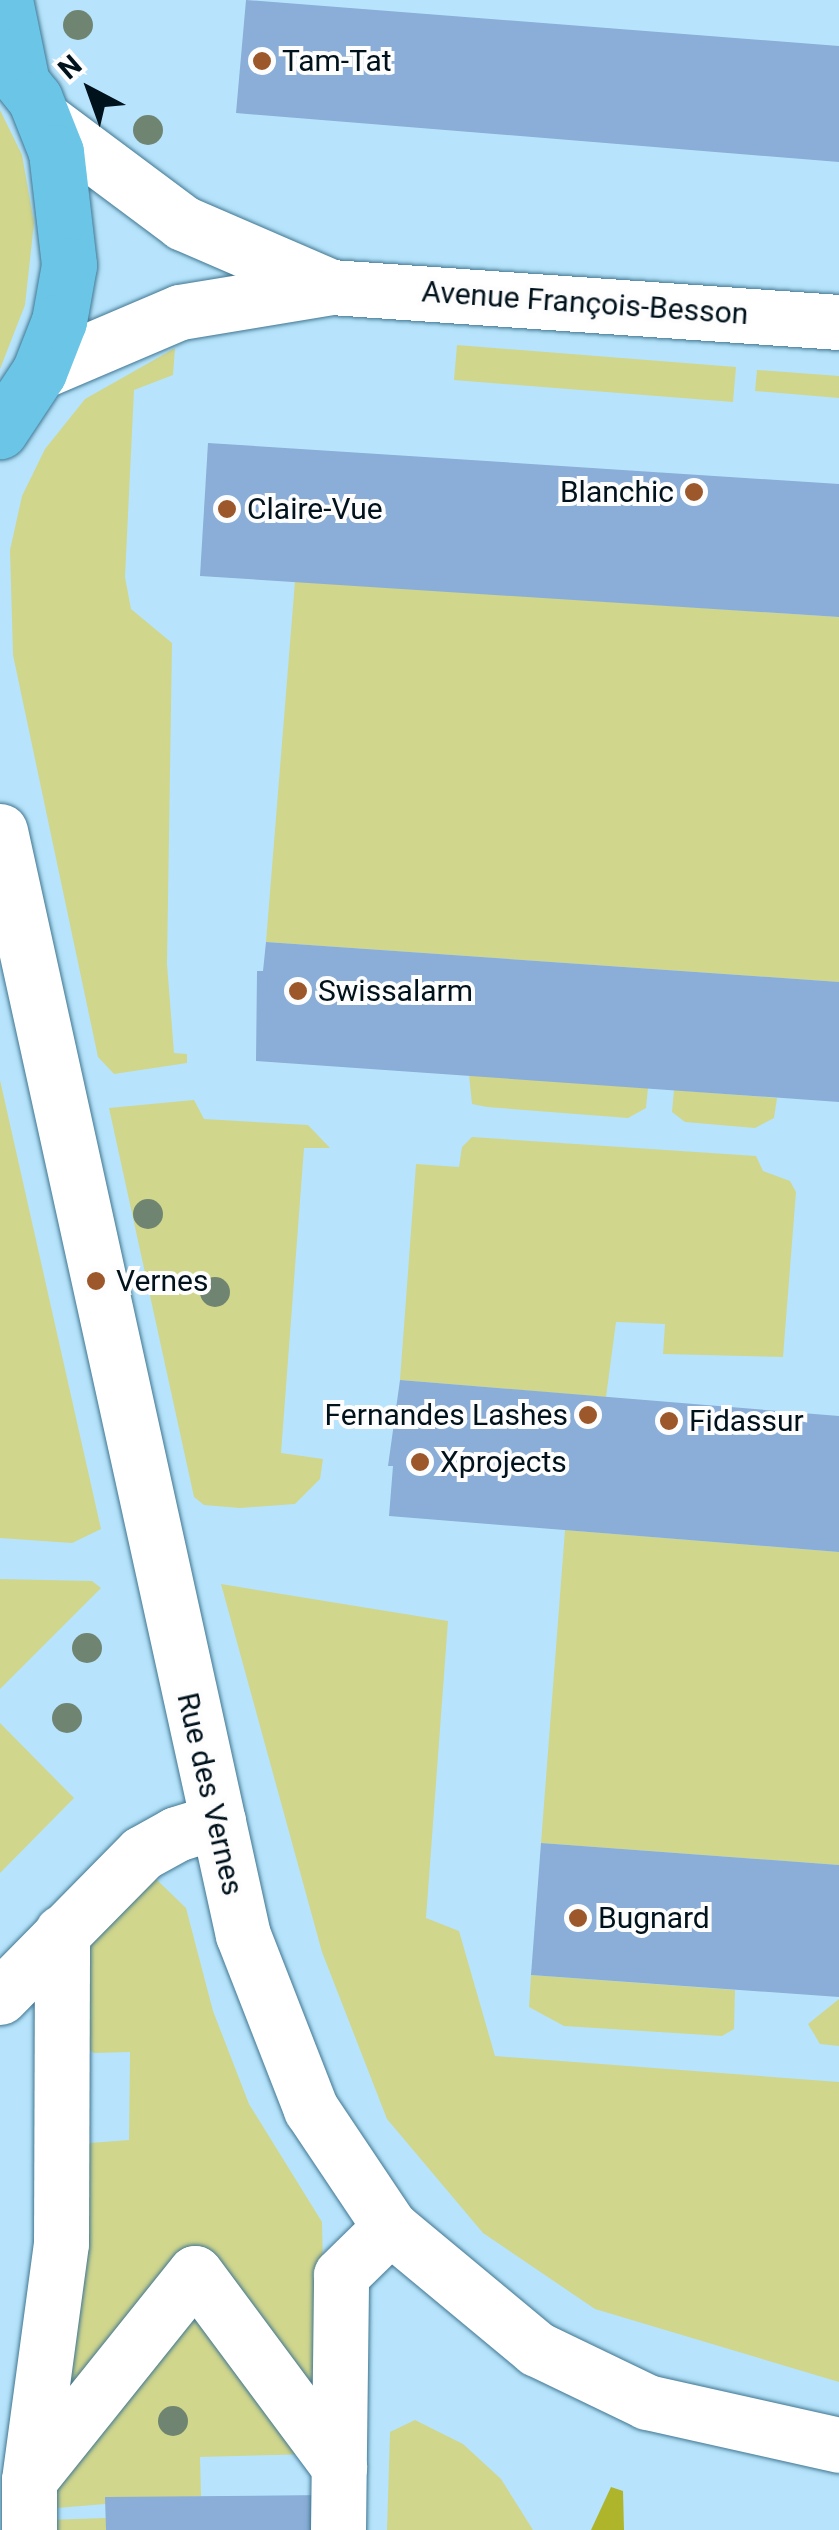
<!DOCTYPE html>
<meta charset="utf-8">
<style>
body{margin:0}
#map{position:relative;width:839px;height:2530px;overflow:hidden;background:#b7e4fc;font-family:Roboto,sans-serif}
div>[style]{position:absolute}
.green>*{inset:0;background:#d0d68c}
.forest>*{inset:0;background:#aeb52b}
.building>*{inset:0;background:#8aaed7}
.roads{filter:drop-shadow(0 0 2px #407691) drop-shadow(0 0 2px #407691)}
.minor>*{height:55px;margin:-27.5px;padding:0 27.5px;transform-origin:27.5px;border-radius:27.5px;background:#fff}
.major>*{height:55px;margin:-27.5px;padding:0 27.5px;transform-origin:27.5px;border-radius:27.5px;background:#6ac5e6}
.trees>*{width:30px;height:30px;margin:-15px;border-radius:50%;background:#708571}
.dots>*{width:28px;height:28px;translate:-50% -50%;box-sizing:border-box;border:5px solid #fdfdfd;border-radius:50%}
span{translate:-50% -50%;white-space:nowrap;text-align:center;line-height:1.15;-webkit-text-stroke:8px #fdfdfd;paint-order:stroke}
.poi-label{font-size:30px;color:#00121c}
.left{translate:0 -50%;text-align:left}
.right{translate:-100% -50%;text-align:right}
.street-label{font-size:30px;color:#00121c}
.north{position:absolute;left:40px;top:40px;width:100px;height:100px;-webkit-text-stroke:8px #fdfdfd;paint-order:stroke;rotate:319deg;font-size:28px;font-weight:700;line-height:40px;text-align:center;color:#00121c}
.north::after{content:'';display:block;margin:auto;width:35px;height:45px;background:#00121c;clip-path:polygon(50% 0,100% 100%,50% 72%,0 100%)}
</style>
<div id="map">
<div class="green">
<i style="clip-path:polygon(0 110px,22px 155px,34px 223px,25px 305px,0 369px)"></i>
<i style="clip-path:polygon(457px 345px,736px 367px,733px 402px,454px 380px)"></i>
<i style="clip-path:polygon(175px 348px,173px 375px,134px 390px,125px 577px,131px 609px,172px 643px,167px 964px,174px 1053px,187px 1054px,187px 1063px,114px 1074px,98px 1057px,13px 655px,10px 550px,22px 496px,45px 449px,85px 399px)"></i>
<i style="clip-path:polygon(757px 370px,839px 376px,839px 398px,755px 391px)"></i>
<i style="clip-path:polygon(295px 581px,839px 617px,839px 982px,266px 942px)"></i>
<i style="clip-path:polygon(469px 1075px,648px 1088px,646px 1108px,628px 1118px,487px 1107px,472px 1104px)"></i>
<i style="clip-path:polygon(0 1080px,101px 1529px,72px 1543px,0 1538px)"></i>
<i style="clip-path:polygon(674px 1090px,777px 1098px,774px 1118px,755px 1128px,685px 1122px,672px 1112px)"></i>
<i style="clip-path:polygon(194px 1100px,204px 1119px,308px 1125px,330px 1148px,304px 1148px,281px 1453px,323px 1459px,320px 1479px,295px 1504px,240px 1508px,204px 1505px,194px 1497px,109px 1108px)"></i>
<i style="clip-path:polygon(472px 1137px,756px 1156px,763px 1171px,790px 1181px,796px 1192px,783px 1357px,663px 1354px,665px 1324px,616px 1322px,606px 1397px,400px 1380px,416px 1164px,459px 1167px,462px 1147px)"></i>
<i style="clip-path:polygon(565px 1530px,839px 1552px,839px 1865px,541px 1843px)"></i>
<i style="clip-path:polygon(0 1579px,92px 1581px,101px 1588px,0 1689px)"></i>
<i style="clip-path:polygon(221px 1584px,448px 1621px,426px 1918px,459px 1931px,495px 2056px,839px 2082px,839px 2382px,595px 2309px,483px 2233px,387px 2119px,322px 1952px)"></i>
<i style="clip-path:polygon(0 1723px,74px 1798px,0 1873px)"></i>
<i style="clip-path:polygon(156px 1879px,186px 1908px,213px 2011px,249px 2104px,322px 2222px,327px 2441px,313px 2454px,200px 2457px,201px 2496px,45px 2509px,74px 2161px,90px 2143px,129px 2140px,130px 2052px,94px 2053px,70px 2034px,71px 1963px)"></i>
<i style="clip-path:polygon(531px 1975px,735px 1990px,734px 2029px,722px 2036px,564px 2026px,529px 2007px)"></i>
<i style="clip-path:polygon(839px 1999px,839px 2046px,820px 2044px,808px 2024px)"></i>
<i style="clip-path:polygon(415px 2420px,463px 2444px,501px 2479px,533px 2530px,387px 2530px,390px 2432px)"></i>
<i style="clip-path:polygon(106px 2518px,106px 2530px,46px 2530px,46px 2520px)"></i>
</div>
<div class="forest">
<i style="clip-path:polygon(611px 2487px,623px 2491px,624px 2530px,591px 2530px)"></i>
</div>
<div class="building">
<i style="clip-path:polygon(246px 0,839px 46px,839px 162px,236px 113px)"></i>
<i style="clip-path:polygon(208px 443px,839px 484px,839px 617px,200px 576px)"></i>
<i style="clip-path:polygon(266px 942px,839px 982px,839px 1102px,256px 1061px,257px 971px,263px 971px)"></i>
<i style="clip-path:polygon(400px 1380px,839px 1416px,839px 1552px,389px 1516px,393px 1466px,388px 1466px)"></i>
<i style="clip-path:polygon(541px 1843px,839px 1865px,839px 1997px,531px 1975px)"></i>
<i style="clip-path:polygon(326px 2495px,326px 2530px,106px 2530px,105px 2497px)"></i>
</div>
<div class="roads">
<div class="minor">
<i style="left:45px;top:120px;width:172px;rotate:36.7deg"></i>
<i style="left:183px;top:223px;width:154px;rotate:23.4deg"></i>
<i style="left:39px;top:372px;width:153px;rotate:-23.1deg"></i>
<i style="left:180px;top:312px;width:153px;rotate:-9.4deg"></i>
<i style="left:331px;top:287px;width:509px;rotate:3.94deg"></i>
<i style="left:0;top:831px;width:1130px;rotate:77.59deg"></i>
<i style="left:243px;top:1935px;width:187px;rotate:68.7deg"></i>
<i style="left:311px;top:2109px;width:142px;rotate:56.2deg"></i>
<i style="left:390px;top:2227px;width:191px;rotate:39.7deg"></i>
<i style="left:537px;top:2349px;width:122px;rotate:25.7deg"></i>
<i style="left:647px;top:2402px;width:197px;rotate:12.6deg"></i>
<i style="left:0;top:1997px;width:202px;rotate:-45.4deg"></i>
<i style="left:142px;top:1853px;width:39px;rotate:-29deg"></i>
<i style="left:176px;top:1834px;width:44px;rotate:-17.2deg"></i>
<i style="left:29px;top:2480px;width:265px;rotate:-51.3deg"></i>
<i style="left:195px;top:2273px;width:242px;rotate:53.4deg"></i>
<i style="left:29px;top:2530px;width:50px;rotate:-90deg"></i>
<i style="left:29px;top:2480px;width:239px;rotate:-82.3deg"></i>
<i style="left:61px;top:2243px;width:311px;rotate:-89.8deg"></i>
<i style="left:338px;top:2530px;width:255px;rotate:-89.3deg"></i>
<i style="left:341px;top:2275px;width:69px;rotate:-44.4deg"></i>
</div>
<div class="major">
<i style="left:5px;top:0;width:80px;rotate:78.4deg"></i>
<i style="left:0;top:55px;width:56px;rotate:51.5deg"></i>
<i style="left:35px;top:99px;width:57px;rotate:68.4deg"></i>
<i style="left:56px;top:152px;width:114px;rotate:83.4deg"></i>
<i style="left:69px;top:265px;width:57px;rotate:100.1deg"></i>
<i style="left:59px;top:321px;width:55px;rotate:111.4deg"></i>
<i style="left:39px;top:372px;width:71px;rotate:123.5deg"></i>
</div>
</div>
<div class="trees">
<i style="left:78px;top:25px"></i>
<i style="left:148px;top:130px"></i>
<i style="left:148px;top:1214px"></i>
<i style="left:215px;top:1292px"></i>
<i style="left:87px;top:1648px"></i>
<i style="left:67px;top:1718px"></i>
<i style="left:173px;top:2421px"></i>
</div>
<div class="dots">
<i style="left:262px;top:61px;background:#9c582a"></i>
<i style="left:694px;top:492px;background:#9c582a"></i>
<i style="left:227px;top:509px;background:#9c582a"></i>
<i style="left:298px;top:991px;background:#9c582a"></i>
<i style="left:96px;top:1281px;background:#9c582a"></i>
<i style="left:588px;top:1415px;background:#9c582a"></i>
<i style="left:669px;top:1421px;background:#9c582a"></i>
<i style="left:420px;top:1462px;background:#9c582a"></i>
<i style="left:578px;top:1918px;background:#9c582a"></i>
</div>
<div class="poi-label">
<span class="left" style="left:282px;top:61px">Tam-Tat</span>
<span class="right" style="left:674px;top:492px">Blanchic</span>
<span class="left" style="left:247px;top:509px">Claire-Vue</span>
<span class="left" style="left:318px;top:991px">Swissalarm</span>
<span class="left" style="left:116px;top:1281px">Vernes</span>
<span class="right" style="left:568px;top:1415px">Fernandes Lashes</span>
<span class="left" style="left:689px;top:1421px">Fidassur</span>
<span class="left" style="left:440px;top:1462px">Xprojects</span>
<span class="left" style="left:598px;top:1918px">Bugnard</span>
</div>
<div class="street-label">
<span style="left:585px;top:303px;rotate:4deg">Avenue François-Besson</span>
<span style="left:210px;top:1794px;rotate:77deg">Rue des Vernes</span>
</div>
<div class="north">N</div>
</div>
